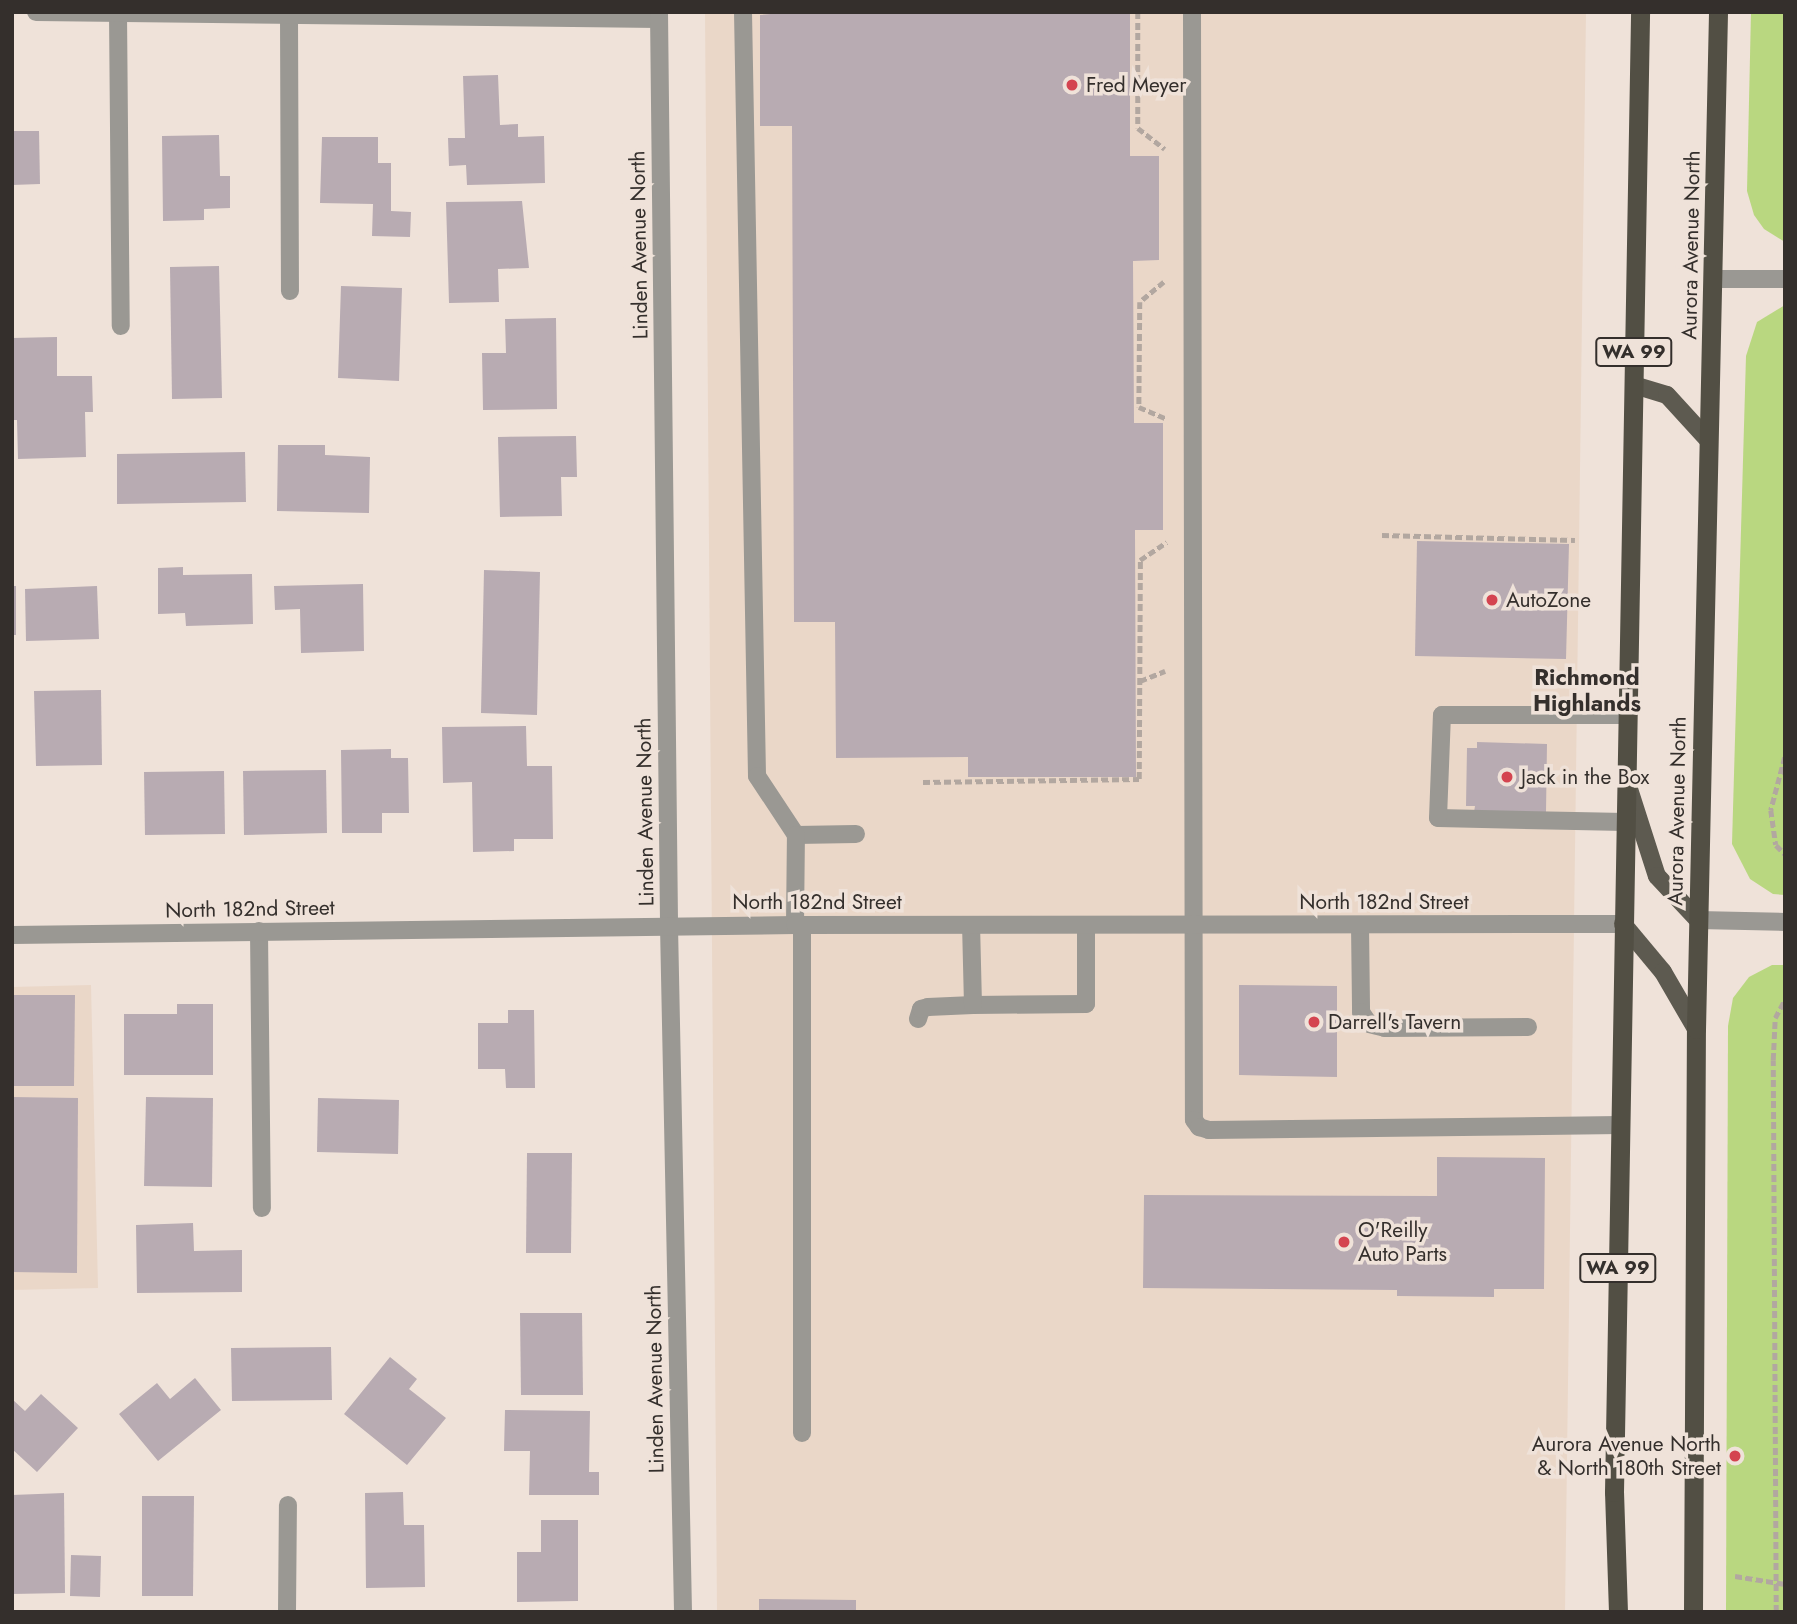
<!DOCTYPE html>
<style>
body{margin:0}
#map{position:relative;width:1797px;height:1624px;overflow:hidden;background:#efe2d9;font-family:Jost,sans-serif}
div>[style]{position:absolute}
.commercial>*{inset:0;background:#ead7c8}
.green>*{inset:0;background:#b9d780}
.building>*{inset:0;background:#b8abb2}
.path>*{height:4.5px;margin-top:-2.25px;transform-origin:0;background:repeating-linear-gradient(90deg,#b2a7a0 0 7px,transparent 0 10.5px)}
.service>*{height:18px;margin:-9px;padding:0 9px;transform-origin:9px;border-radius:9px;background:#9a9893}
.minor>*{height:18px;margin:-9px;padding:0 9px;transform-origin:9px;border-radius:9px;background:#9a9893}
.primary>*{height:18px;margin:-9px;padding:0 9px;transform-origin:9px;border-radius:9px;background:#5d5a50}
.trunk>*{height:19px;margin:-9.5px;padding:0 9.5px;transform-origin:9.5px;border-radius:9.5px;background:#524f44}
.dots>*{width:19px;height:19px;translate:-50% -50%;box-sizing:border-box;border:4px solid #efe2d9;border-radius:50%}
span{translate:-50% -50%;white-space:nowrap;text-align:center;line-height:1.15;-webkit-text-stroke:7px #efe2d9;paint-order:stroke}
.shield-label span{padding:2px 5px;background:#efe2d9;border:2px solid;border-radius:5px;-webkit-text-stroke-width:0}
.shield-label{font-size:19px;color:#342f2c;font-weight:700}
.poi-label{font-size:21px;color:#342f2c}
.left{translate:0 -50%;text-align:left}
.right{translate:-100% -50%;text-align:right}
.street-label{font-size:21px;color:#342f2c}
.neighbourhood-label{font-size:23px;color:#342f2c;font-weight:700}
.frame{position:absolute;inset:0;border:14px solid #342f2c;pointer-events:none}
</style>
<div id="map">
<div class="commercial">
<i style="clip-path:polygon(705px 12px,1586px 12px,1565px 1612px,717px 1612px)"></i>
<i style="clip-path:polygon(91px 985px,98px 1288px,12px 1290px,12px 987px)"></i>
</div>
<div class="green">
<i style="clip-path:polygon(1751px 12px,1785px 12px,1785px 242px,1764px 229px,1754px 215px,1747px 191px)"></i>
<i style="clip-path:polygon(1785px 305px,1785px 895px,1773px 894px,1750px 879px,1732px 844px,1746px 356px,1757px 322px)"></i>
<i style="clip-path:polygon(1772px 965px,1785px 965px,1785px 1612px,1726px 1612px,1728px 1026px,1733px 998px,1749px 977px)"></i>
</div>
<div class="building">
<i style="clip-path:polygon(793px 12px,1130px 12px,1130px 156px,1159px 156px,1159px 260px,1133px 261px,1134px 423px,1163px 423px,1163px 530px,1135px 530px,1136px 777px,968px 777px,968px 757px,836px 758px,835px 622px,794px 622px,792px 126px,760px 126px,760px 15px)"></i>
<i style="clip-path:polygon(498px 75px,500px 125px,518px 124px,518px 137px,544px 136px,545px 183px,467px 185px,466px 165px,449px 166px,448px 138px,465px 138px,463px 76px)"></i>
<i style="clip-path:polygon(12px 131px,39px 131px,40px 184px,12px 185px)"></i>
<i style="clip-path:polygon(219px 135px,220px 176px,230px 176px,230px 208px,204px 209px,204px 220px,163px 221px,162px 136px)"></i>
<i style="clip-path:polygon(322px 137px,378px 137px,378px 163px,391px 163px,391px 211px,411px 212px,410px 237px,372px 236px,373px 204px,320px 203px)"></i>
<i style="clip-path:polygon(522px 201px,529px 268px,498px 269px,499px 302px,449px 303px,446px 202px)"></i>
<i style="clip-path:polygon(219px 266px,222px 398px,172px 399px,170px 267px)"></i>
<i style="clip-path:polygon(341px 286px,402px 288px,399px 381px,338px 378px)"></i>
<i style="clip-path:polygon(556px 318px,557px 409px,483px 410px,482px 353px,506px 353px,505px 319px)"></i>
<i style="clip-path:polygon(57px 337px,57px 376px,92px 376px,93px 412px,85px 412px,86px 457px,18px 459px,17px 420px,12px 420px,12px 338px)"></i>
<i style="clip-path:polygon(576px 436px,577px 477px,561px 477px,562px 516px,500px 517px,498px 437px)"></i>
<i style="clip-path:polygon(278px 445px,325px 445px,325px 455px,370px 457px,369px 513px,277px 511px)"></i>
<i style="clip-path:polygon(245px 452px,246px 502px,117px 504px,117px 454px)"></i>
<i style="clip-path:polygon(1417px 541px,1569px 544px,1566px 659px,1415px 656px)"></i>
<i style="clip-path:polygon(183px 567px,183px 575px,252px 574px,253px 624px,186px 626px,185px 613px,158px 614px,158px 568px)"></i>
<i style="clip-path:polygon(484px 570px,540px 572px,537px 715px,481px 713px)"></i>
<i style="clip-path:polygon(363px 584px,364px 651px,301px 653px,300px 609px,275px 610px,274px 586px)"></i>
<i style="clip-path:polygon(12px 586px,16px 586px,16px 635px,12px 635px)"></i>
<i style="clip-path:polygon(97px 586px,99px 639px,26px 641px,25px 589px)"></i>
<i style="clip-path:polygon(101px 690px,102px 765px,36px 766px,34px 691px)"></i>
<i style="clip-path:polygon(526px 726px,527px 766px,552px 766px,553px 839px,514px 839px,514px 851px,473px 852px,472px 782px,443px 783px,442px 727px)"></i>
<i style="clip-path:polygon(1477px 742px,1547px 744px,1546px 813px,1474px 812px,1475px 806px,1466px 806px,1467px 748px,1477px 748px)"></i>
<i style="clip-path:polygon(391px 749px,391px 758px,408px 758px,409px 813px,382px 813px,382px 833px,342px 833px,341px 750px)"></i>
<i style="clip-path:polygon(326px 770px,327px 833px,244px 835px,243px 771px)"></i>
<i style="clip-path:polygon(224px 771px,225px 834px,145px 835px,144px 772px)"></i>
<i style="clip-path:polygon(1239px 985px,1337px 986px,1337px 1077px,1239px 1075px)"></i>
<i style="clip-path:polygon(12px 995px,75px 995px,74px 1086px,12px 1086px)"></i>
<i style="clip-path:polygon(177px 1004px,213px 1004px,213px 1075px,124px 1075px,124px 1014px,177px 1014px)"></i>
<i style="clip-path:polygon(508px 1010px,534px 1010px,535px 1088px,506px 1088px,505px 1069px,478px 1069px,478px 1023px,508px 1023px)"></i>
<i style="clip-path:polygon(12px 1097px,78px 1098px,77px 1273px,12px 1272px)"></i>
<i style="clip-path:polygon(146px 1097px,213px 1098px,212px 1187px,144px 1186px)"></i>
<i style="clip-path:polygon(318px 1098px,399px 1100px,398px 1154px,317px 1152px)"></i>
<i style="clip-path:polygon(527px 1153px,572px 1153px,571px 1253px,526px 1253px)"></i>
<i style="clip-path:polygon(1437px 1157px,1545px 1158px,1544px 1289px,1494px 1289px,1494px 1297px,1397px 1296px,1397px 1290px,1143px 1288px,1144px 1195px,1437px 1196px)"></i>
<i style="clip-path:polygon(193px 1223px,194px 1251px,242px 1250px,242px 1292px,137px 1293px,136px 1225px)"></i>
<i style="clip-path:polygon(520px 1313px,582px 1313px,583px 1395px,521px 1395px)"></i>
<i style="clip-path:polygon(331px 1347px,332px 1400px,232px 1401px,231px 1348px)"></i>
<i style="clip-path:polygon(390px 1357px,417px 1379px,409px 1389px,446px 1418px,407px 1465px,344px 1414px)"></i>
<i style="clip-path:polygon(195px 1378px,221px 1410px,158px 1461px,119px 1414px,157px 1383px,170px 1399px)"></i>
<i style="clip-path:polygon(41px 1394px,78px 1428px,37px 1472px,12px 1449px,12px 1399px,25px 1411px)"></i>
<i style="clip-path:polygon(505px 1410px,590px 1411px,589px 1472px,599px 1472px,599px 1495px,529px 1495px,530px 1451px,504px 1451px)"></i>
<i style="clip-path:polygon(403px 1492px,404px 1525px,424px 1525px,425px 1587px,366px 1588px,365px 1493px)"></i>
<i style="clip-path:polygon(64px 1493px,65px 1593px,12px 1594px,12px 1495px)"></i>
<i style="clip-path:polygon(142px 1496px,194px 1496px,193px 1596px,142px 1596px)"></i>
<i style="clip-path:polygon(541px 1520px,578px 1520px,578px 1601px,517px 1602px,517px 1552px,541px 1552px)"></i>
<i style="clip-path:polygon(71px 1555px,101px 1556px,100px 1597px,70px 1596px)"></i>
<i style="clip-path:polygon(759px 1599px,856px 1600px,856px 1612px,759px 1612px)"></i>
</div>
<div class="path">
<i style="left:1138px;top:12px;width:116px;rotate:90deg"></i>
<i style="left:1138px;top:128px;width:34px;rotate:38deg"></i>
<i style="left:1164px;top:282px;width:31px;rotate:140deg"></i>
<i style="left:1140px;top:302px;width:105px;rotate:90.5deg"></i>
<i style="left:1139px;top:407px;width:30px;rotate:23deg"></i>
<i style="left:1382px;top:535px;width:193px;rotate:1.5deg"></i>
<i style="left:1140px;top:681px;width:27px;rotate:-22deg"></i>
<i style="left:1785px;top:757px;width:55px;rotate:104.8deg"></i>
<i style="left:1771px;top:810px;width:35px;rotate:82deg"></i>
<i style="left:1776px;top:845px;width:13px;rotate:45deg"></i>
<i style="left:923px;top:782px;width:216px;rotate:-0.8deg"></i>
<i style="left:1139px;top:779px;width:219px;rotate:-89.7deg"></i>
<i style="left:1140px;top:560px;width:32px;rotate:-34deg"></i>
<i style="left:1735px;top:1576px;width:51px;rotate:9.1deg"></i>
<i style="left:1776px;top:1612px;width:552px;rotate:-90.31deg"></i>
<i style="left:1773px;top:1060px;width:42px;rotate:-87.3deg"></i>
<i style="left:1775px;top:1018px;width:21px;rotate:-62deg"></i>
</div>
<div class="service">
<i style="left:743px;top:12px;width:764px;rotate:88.95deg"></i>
<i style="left:757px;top:776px;width:71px;rotate:56.5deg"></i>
<i style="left:796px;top:835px;width:60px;rotate:-1deg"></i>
<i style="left:1192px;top:12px;width:1108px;rotate:89.9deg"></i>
<i style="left:1194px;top:1120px;width:9px;rotate:54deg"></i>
<i style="left:1199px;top:1127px;width:10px;rotate:17deg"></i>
<i style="left:1209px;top:1130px;width:411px;rotate:-0.7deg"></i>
<i style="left:118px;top:13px;width:313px;rotate:89.5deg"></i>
<i style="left:289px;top:15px;width:276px;rotate:89.8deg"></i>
<i style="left:1625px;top:822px;width:187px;rotate:-178.8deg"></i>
<i style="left:1438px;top:818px;width:103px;rotate:-87.8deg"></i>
<i style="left:1442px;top:715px;width:186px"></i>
<i style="left:795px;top:925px;width:90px;rotate:-89.4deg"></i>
<i style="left:1360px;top:925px;width:87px;rotate:89.3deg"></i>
<i style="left:1361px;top:1012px;width:14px;rotate:56deg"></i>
<i style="left:1369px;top:1024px;width:16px;rotate:14deg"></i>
<i style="left:1385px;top:1028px;width:143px;rotate:-0.4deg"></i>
<i style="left:259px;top:931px;width:277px;rotate:89.4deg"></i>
<i style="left:973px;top:1005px;width:113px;rotate:-0.5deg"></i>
<i style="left:1086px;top:1004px;width:79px;rotate:-90deg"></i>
<i style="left:918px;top:1019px;width:10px;rotate:-73deg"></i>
<i style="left:921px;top:1009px;width:7px;rotate:-16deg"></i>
<i style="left:928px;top:1007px;width:45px;rotate:-2.5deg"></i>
<i style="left:973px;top:1005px;width:80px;rotate:-91.4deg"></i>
<i style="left:802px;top:1433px;width:508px;rotate:-90deg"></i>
</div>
<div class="minor">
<i style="left:36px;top:12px;width:623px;rotate:0.64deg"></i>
<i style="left:659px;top:12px;width:914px;rotate:89.37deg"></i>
<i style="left:669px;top:926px;width:686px;rotate:88.83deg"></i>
<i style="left:1715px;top:279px;width:70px"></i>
<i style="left:1698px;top:920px;width:87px;rotate:1.3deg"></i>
<i style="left:12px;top:935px;width:783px;rotate:-0.73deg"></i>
<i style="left:795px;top:925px;width:828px;rotate:-0.07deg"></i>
<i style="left:287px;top:1612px;width:107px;rotate:-89.5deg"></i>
</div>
<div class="primary">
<i style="left:1634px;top:385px;width:34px;rotate:17deg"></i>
<i style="left:1667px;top:395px;width:62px;rotate:47.6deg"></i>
<i style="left:1629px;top:789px;width:91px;rotate:72.2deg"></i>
<i style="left:1657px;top:876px;width:60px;rotate:47deg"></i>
<i style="left:1623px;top:924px;width:62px;rotate:50.2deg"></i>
<i style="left:1663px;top:972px;width:66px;rotate:59.9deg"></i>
</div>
<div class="trunk">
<i style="left:1618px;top:1612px;width:120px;rotate:-91.9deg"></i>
<i style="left:1614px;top:1492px;width:1480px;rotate:-88.99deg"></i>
<i style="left:1693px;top:1612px;width:583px;rotate:-89.71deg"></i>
<i style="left:1696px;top:1029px;width:1017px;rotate:-88.76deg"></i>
</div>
<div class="dots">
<i style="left:1072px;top:85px;background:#d44450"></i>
<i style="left:1492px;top:600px;background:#d44450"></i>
<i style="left:1507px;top:777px;background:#d44450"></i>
<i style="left:1314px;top:1022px;background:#d44450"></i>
<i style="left:1344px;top:1242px;background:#d44450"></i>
<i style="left:1735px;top:1456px;background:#d44450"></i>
</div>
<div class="shield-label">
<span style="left:1634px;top:352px">WA 99</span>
<span style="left:1618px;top:1268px">WA 99</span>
</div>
<div class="poi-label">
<span class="left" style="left:1086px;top:85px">Fred Meyer</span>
<span class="left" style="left:1506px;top:600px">AutoZone</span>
<span class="left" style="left:1521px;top:777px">Jack in the Box</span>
<span class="left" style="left:1328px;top:1022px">Darrell's Tavern</span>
<span class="left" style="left:1358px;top:1242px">O'Reilly<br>Auto Parts</span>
<span class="right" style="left:1721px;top:1456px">Aurora Avenue North<br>&amp; North 180th Street</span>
</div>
<div class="street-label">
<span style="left:639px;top:245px;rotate:-91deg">Linden Avenue North</span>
<span style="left:1691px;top:245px;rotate:-89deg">Aurora Avenue North</span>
<span style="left:1677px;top:811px;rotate:-89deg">Aurora Avenue North</span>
<span style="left:645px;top:812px;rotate:-91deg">Linden Avenue North</span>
<span style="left:817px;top:902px">North 182nd Street</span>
<span style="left:1384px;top:902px">North 182nd Street</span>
<span style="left:250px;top:909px;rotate:-1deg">North 182nd Street</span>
<span style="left:655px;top:1379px;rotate:-91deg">Linden Avenue North</span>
</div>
<div class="neighbourhood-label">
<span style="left:1587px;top:690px">Richmond<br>Highlands</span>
</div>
<div class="frame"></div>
</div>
